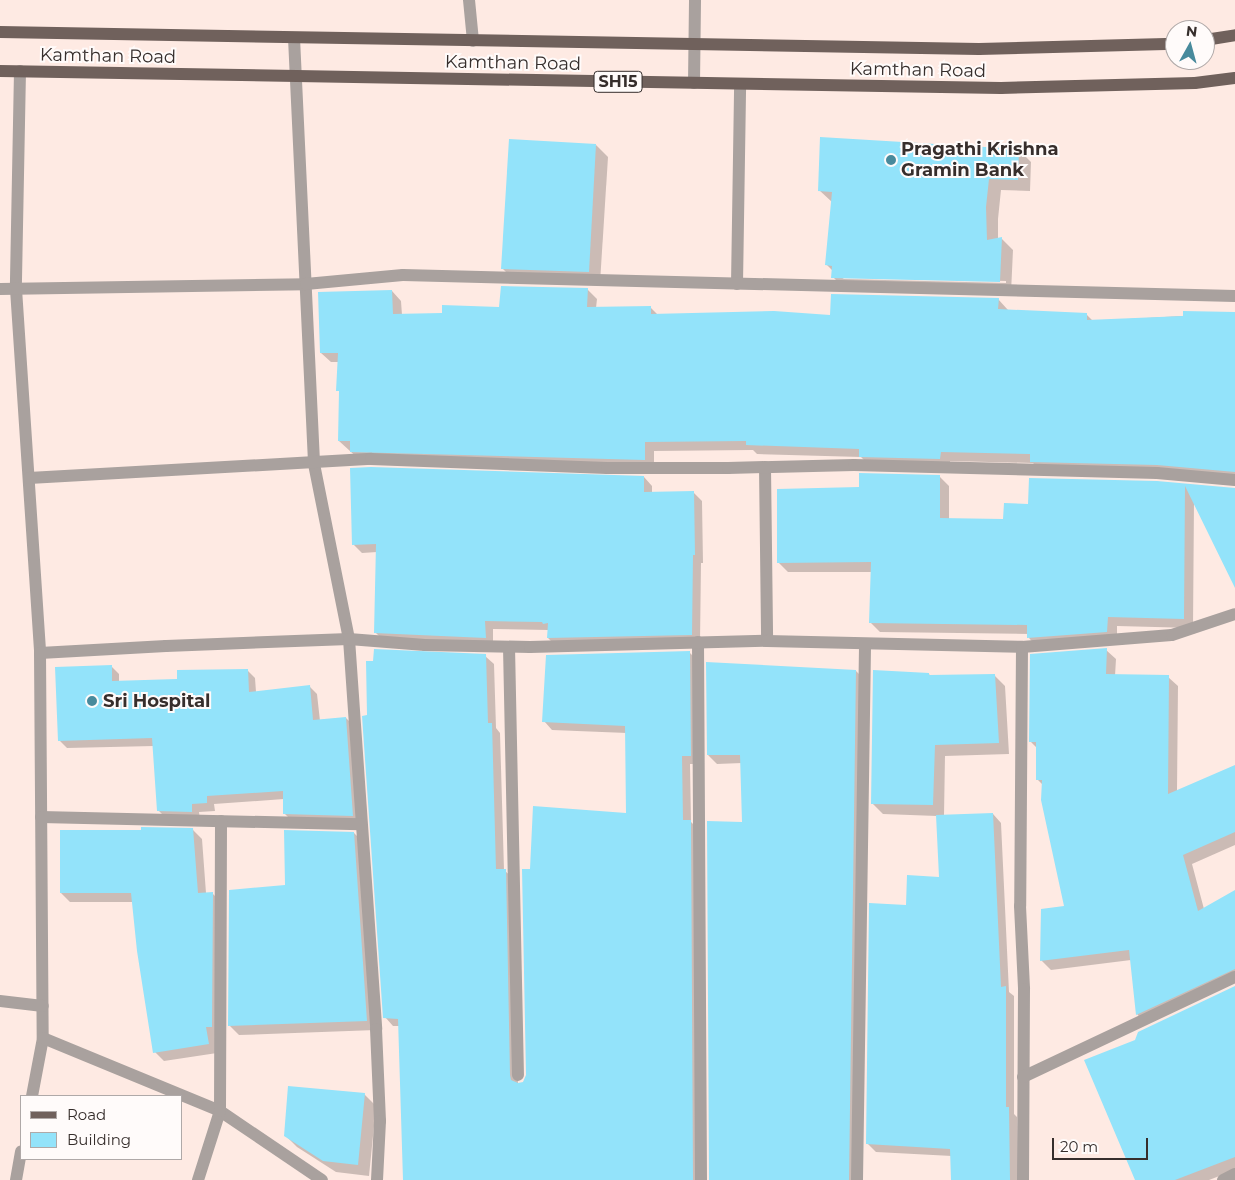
<!DOCTYPE html>
<style>
body{margin:0}
#map{position:relative;width:1235px;height:1180px;overflow:hidden;background:#feeae3;font-family:Montserrat,sans-serif}
div>[style]{position:absolute}
.shadow>*{inset:0;background:#0003}
.building>*{inset:0;background:#93e3fa}
.street>*{height:12px;margin:-6px;padding:0 6px;transform-origin:6px;border-radius:6px;background:#a9a19e}
.primary>*{height:12px;margin:-6px;padding:0 6px;transform-origin:6px;border-radius:6px;background:#70615c}
.dots>*{width:14px;height:14px;translate:-50% -50%;box-sizing:border-box;border:2px solid #fffbfa;border-radius:50%}
span{translate:-50% -50%;white-space:nowrap;text-align:center;line-height:1.15;-webkit-text-stroke:4px #fffbfa;paint-order:stroke}
.shield-label span{padding:1px 4px;background:#fffbfa;border:1px solid;border-radius:4px;-webkit-text-stroke-width:0}
.shield-label{font-size:16px;color:#362e2c;font-weight:700}
.street-label{font-size:18px;color:#362e2c}
.poi-label{font-size:18px;color:#362e2c;font-weight:700}
.left{translate:0 -50%;text-align:left}
.legend{position:absolute;left:20px;top:1095px;width:162px;height:65px;box-sizing:border-box;background:#fffbfa;border:1px solid #afa9a8;margin:0;padding:6px 9px;list-style:none;font-size:15px;color:#362e2c}
.legend li{display:flex;align-items:center;gap:10px;height:25px}
.legend b{width:25px;border:1px solid #afa9a8}
.north{position:absolute;left:1165px;top:20px;width:50px;height:50px;box-sizing:border-box;background:#fffbfa;border:1px solid #afa9a8;border-radius:50%;rotate:7deg;font-size:14px;font-weight:700;line-height:20px;text-align:center;color:#362e2c}
.north::after{content:'';display:block;margin:auto;width:18px;height:22px;background:#488a9c;clip-path:polygon(50% 0,100% 100%,50% 72%,0 100%)}
.scale{position:absolute;left:1052px;top:1138px;width:96px;height:22px;box-sizing:border-box;border:2px solid #362e2c;border-top:0;padding-left:6px;font-size:15px;line-height:18px;white-space:nowrap;color:#362e2c;-webkit-text-stroke:4px #fffbfa;paint-order:stroke}
</style>
<div id="map">
<div class="shadow">
<i style="clip-path:polygon(596px 145px,608px 157px,600px 283px,515px 281px,503px 269px)"></i>
<i style="clip-path:polygon(evenodd,1019px 150px,1031px 162px,1030px 191px,1001px 190px,998px 219px,998px 239px,1001px 238px,1013px 250px,1011px 293px,845px 289px,833px 277px,833px 271px,827px 265px,832px 202px,819px 190px,1019px 150px,841px 277px,1006px 281px,1006px 283px,844px 279px,841px 277px)"></i>
<i style="clip-path:polygon(587px 289px,597px 299px,596px 308px,650px 307px,658px 315px,831px 316px,998px 299px,1008px 310px,1087px 315px,1093px 321px,1235px 313px,1235px 480px,1041px 471px,1033px 463px,950px 461px,950px 468px,870px 466px,861px 457px,757px 454px,753px 450px,654px 451px,654px 469px,361px 461px,339px 441px,339px 362px,331px 362px,321px 353px,392px 291px,401px 301px,402px 315px,443px 314px,501px 308px)"></i>
<i style="clip-path:polygon(644px 477px,652px 486px,652px 493px,693px 492px,702px 501px,703px 563px,701px 563px,700px 643px,556px 646px,548px 638px,548px 630px,493px 629px,493px 646px,384px 641px,375px 632px,377px 552px,362px 553px,353px 544px)"></i>
<i style="clip-path:polygon(940px 477px,949px 486px,949px 520px,1004px 520px,1029px 505px,1156px 482px,1235px 489px,1235px 585px,1194px 502px,1193px 628px,1117px 626px,1117px 641px,1038px 648px,1029px 638px,1029px 634px,880px 632px,871px 623px,872px 572px,788px 572px,778px 562px,860px 489px)"></i>
<i style="clip-path:polygon(1106px 650px,1116px 659px,1115px 676px,1168px 677px,1178px 686px,1177px 791px,1235px 767px,1235px 845px,1192px 864px,1204px 909px,1235px 892px,1235px 982px,1146px 1024px,1137px 1014px,1131px 960px,1051px 970px,1041px 960px,1066px 907px,1043px 785px,1037px 779px,1037px 748px,1031px 742px)"></i>
<i style="clip-path:polygon(689px 652px,698px 661px,699px 764px,690px 764px,691px 822px,699px 830px,701px 1180px,405px 1180px,400px 1026px,393px 1026px,385px 1017px,485px 656px,494px 664px,496px 728px,500px 733px,504px 870px,514px 879px,518px 1084px,523px 1083px,527px 1075px,531px 870px,627px 815px,627px 733px,552px 730px,544px 721px)"></i>
<i style="clip-path:polygon(111px 666px,119px 674px,119px 682px,178px 680px,247px 670px,255px 678px,256px 692px,309px 686px,317px 694px,320px 721px,346px 718px,354px 726px,360px 823px,293px 822px,285px 814px,284px 799px,214px 804px,215px 811px,199px 812px,200px 820px,167px 819px,159px 811px,154px 746px,67px 748px,59px 740px)"></i>
<i style="clip-path:polygon(856px 671px,865px 680px,857px 1180px,710px 1180px,743px 823px,742px 763px,717px 764px,708px 755px)"></i>
<i style="clip-path:polygon(929px 674px,931px 677px,994px 675px,1005px 686px,1009px 754px,945px 756px,944px 816px,993px 814px,1001px 823px,1009px 992px,1014px 996px,1014px 1114px,1017px 1117px,1018px 1180px,952px 1180px,952px 1156px,876px 1152px,867px 1143px,907px 906px,940px 878px,937px 816px,883px 814px,872px 803px)"></i>
<i style="clip-path:polygon(193px 830px,202px 839px,206px 893px,212px 893px,221px 902px,217px 1053px,164px 1061px,155px 1052px,134px 902px,70px 902px,61px 893px)"></i>
<i style="clip-path:polygon(354px 833px,363px 842px,376px 1030px,239px 1035px,230px 1026px,230px 891px,286px 886px)"></i>
<i style="clip-path:polygon(1235px 987px,1235px 1170px,1209px 1180px,1136px 1180px,1137px 1041px)"></i>
<i style="clip-path:polygon(364px 1094px,376px 1106px,369px 1176px,336px 1172px,297px 1147px,285px 1135px)"></i>
</div>
<div class="building">
<i style="clip-path:polygon(820px 137px,1019px 149px,1018px 180px,989px 179px,986px 207px,987px 240px,1002px 237px,1000px 282px,831px 278px,832px 266px,825px 265px,832px 192px,818px 191px)"></i>
<i style="clip-path:polygon(509px 139px,596px 144px,589px 272px,501px 269px)"></i>
<i style="clip-path:polygon(501px 286px,588px 288px,587px 307px,651px 306px,651px 314px,774px 311px,830px 315px,831px 294px,999px 298px,998px 309px,1087px 313px,1087px 320px,1183px 316px,1183px 311px,1235px 312px,1235px 472px,1157px 465px,1030px 462px,1030px 454px,941px 452px,940px 459px,859px 457px,859px 449px,746px 445px,746px 441px,645px 442px,645px 460px,350px 452px,350px 441px,338px 441px,339px 391px,336px 391px,338px 353px,320px 353px,318px 292px,392px 290px,393px 314px,442px 313px,442px 305px,499px 307px)"></i>
<i style="clip-path:polygon(371px 467px,644px 476px,644px 492px,694px 491px,695px 555px,693px 555px,692px 635px,547px 638px,548px 623px,543px 624px,542px 622px,485px 621px,486px 638px,374px 633px,376px 544px,352px 545px,350px 468px)"></i>
<i style="clip-path:polygon(859px 473px,940px 475px,940px 518px,1003px 519px,1004px 503px,1028px 504px,1029px 478px,1157px 481px,1235px 488px,1235px 588px,1185px 486px,1184px 619px,1108px 617px,1107px 632px,1027px 638px,1027px 625px,869px 623px,871px 562px,777px 563px,777px 489px,859px 487px)"></i>
<i style="clip-path:polygon(1107px 648px,1106px 674px,1169px 675px,1168px 794px,1235px 765px,1235px 832px,1183px 855px,1198px 911px,1235px 890px,1235px 969px,1136px 1015px,1129px 950px,1040px 961px,1041px 909px,1064px 906px,1041px 800px,1042px 780px,1036px 780px,1036px 742px,1029px 742px,1030px 654px)"></i>
<i style="clip-path:polygon(374px 649px,486px 654px,488px 723px,492px 723px,496px 869px,506px 869px,510px 1075px,511px 1080px,518px 1083px,523px 1082px,526px 1075px,522px 869px,530px 869px,533px 806px,626px 813px,625px 726px,542px 722px,546px 655px,690px 651px,691px 756px,682px 756px,683px 820px,691px 820px,693px 1180px,403px 1180px,398px 1019px,383px 1018px,362px 716px,367px 715px,366px 661px,373px 661px)"></i>
<i style="clip-path:polygon(706px 662px,856px 670px,849px 1180px,709px 1180px,707px 821px,742px 822px,740px 755px,707px 755px)"></i>
<i style="clip-path:polygon(112px 665px,112px 681px,177px 679px,177px 670px,248px 669px,249px 692px,310px 685px,313px 720px,346px 717px,353px 816px,283px 814px,283px 791px,207px 796px,207px 803px,192px 804px,192px 812px,157px 811px,152px 738px,58px 741px,55px 667px)"></i>
<i style="clip-path:polygon(873px 670px,929px 673px,929px 675px,995px 674px,999px 743px,935px 745px,933px 805px,871px 804px)"></i>
<i style="clip-path:polygon(993px 813px,1001px 987px,1006px 986px,1006px 1107px,1009px 1107px,1010px 1180px,951px 1180px,950px 1149px,866px 1144px,869px 903px,906px 905px,907px 875px,939px 877px,936px 815px)"></i>
<i style="clip-path:polygon(141px 827px,193px 828px,198px 893px,213px 892px,212px 1027px,206px 1027px,209px 1044px,153px 1053px,137px 951px,131px 893px,60px 893px,60px 830px,141px 830px)"></i>
<i style="clip-path:polygon(284px 830px,354px 832px,367px 1021px,228px 1026px,229px 890px,285px 885px)"></i>
<i style="clip-path:polygon(1235px 986px,1235px 1157px,1175px 1180px,1135px 1180px,1084px 1060px,1135px 1040px,1138px 1032px)"></i>
<i style="clip-path:polygon(288px 1086px,365px 1093px,358px 1165px,323px 1161px,284px 1136px)"></i>
</div>
<div class="street">
<i style="left:469px;top:0;width:41px;rotate:84.4deg"></i>
<i style="left:294px;top:38px;width:426px;rotate:87.3deg"></i>
<i style="left:314px;top:464px;width:178px;rotate:78.7deg"></i>
<i style="left:349px;top:639px;width:391px;rotate:86deg"></i>
<i style="left:376px;top:1029px;width:92px;rotate:87.5deg"></i>
<i style="left:380px;top:1121px;width:59px;rotate:92.9deg"></i>
<i style="left:20px;top:71px;width:218px;rotate:91.1deg"></i>
<i style="left:16px;top:289px;width:365px;rotate:86.2deg"></i>
<i style="left:40px;top:653px;width:385px;rotate:89.6deg"></i>
<i style="left:43px;top:1038px;width:59px;rotate:100.7deg"></i>
<i style="left:694px;top:83px;width:83px;rotate:-89.3deg"></i>
<i style="left:737px;top:284px;width:200px;rotate:-89.1deg"></i>
<i style="left:0;top:289px;width:306px;rotate:-0.9deg"></i>
<i style="left:306px;top:284px;width:97px;rotate:-5.3deg"></i>
<i style="left:403px;top:275px;width:832px;rotate:1.45deg"></i>
<i style="left:765px;top:467px;width:174px;rotate:89.3deg"></i>
<i style="left:29px;top:478px;width:343px;rotate:-3.2deg"></i>
<i style="left:371px;top:459px;width:236px;rotate:2.2deg"></i>
<i style="left:607px;top:468px;width:121px"></i>
<i style="left:728px;top:468px;width:126px;rotate:-1.4deg"></i>
<i style="left:854px;top:465px;width:303px;rotate:1.5deg"></i>
<i style="left:1157px;top:473px;width:78px;rotate:5.1deg"></i>
<i style="left:698px;top:642px;width:538px;rotate:89.68deg"></i>
<i style="left:509px;top:647px;width:428px;rotate:88.8deg"></i>
<i style="left:1022px;top:647px;width:259px;rotate:90.4deg"></i>
<i style="left:1020px;top:906px;width:83px;rotate:87.2deg"></i>
<i style="left:1024px;top:989px;width:191px;rotate:90.3deg"></i>
<i style="left:40px;top:653px;width:126px;rotate:-3.2deg"></i>
<i style="left:166px;top:646px;width:183px;rotate:-2.2deg"></i>
<i style="left:349px;top:639px;width:76px;rotate:4.5deg"></i>
<i style="left:425px;top:645px;width:105px;rotate:1.1deg"></i>
<i style="left:530px;top:647px;width:237px;rotate:-1.5deg"></i>
<i style="left:767px;top:641px;width:255px;rotate:1.3deg"></i>
<i style="left:1022px;top:647px;width:150px;rotate:-4.6deg"></i>
<i style="left:1172px;top:635px;width:66px;rotate:-18.4deg"></i>
<i style="left:41px;top:817px;width:320px;rotate:1.3deg"></i>
<i style="left:0;top:1001px;width:43px;rotate:6.6deg"></i>
<i style="left:43px;top:1038px;width:191px;rotate:22.4deg"></i>
<i style="left:220px;top:1111px;width:123px;rotate:34.1deg"></i>
<i style="left:1023px;top:1077px;width:234px;rotate:-25.3deg"></i>
<i style="left:16px;top:1180px;width:29px;rotate:-80deg"></i>
<i style="left:198px;top:1180px;width:72px;rotate:-72.3deg"></i>
<i style="left:220px;top:1111px;width:290px;rotate:-89.8deg"></i>
<i style="left:857px;top:1180px;width:536px;rotate:-89.14deg"></i>
<i style="left:1223px;top:1180px;width:13px;rotate:-27deg"></i>
</div>
<div class="primary">
<i style="left:0;top:32px;width:979px;rotate:0.99deg"></i>
<i style="left:979px;top:49px;width:196px;rotate:-1.5deg"></i>
<i style="left:1205px;top:40px;width:30px;rotate:-9deg"></i>
<i style="left:0;top:71px;width:1001px;rotate:0.97deg"></i>
<i style="left:1001px;top:88px;width:194px;rotate:-1.5deg"></i>
<i style="left:1195px;top:83px;width:40px;rotate:-7.1deg"></i>
</div>
<div class="dots">
<i style="left:891px;top:160px;background:#488a9c"></i>
<i style="left:92px;top:701px;background:#488a9c"></i>
</div>
<div class="shield-label">
<span style="left:618px;top:82px">SH15</span>
</div>
<div class="street-label">
<span style="left:108px;top:56px;rotate:1deg">Kamthan Road</span>
<span style="left:513px;top:63px;rotate:1deg">Kamthan Road</span>
<span style="left:918px;top:70px;rotate:1deg">Kamthan Road</span>
</div>
<div class="poi-label">
<span class="left" style="left:901px;top:160px">Pragathi Krishna<br>Gramin Bank</span>
<span class="left" style="left:103px;top:701px">Sri Hospital</span>
</div>
<ul class="legend">
<li><b style="height:6px;background:#70615c"></b>Road</li>
<li><b style="height:14px;background:#93e3fa"></b>Building</li>
</ul>
<div class="north">N</div>
<div class="scale">20 m</div>
</div>
